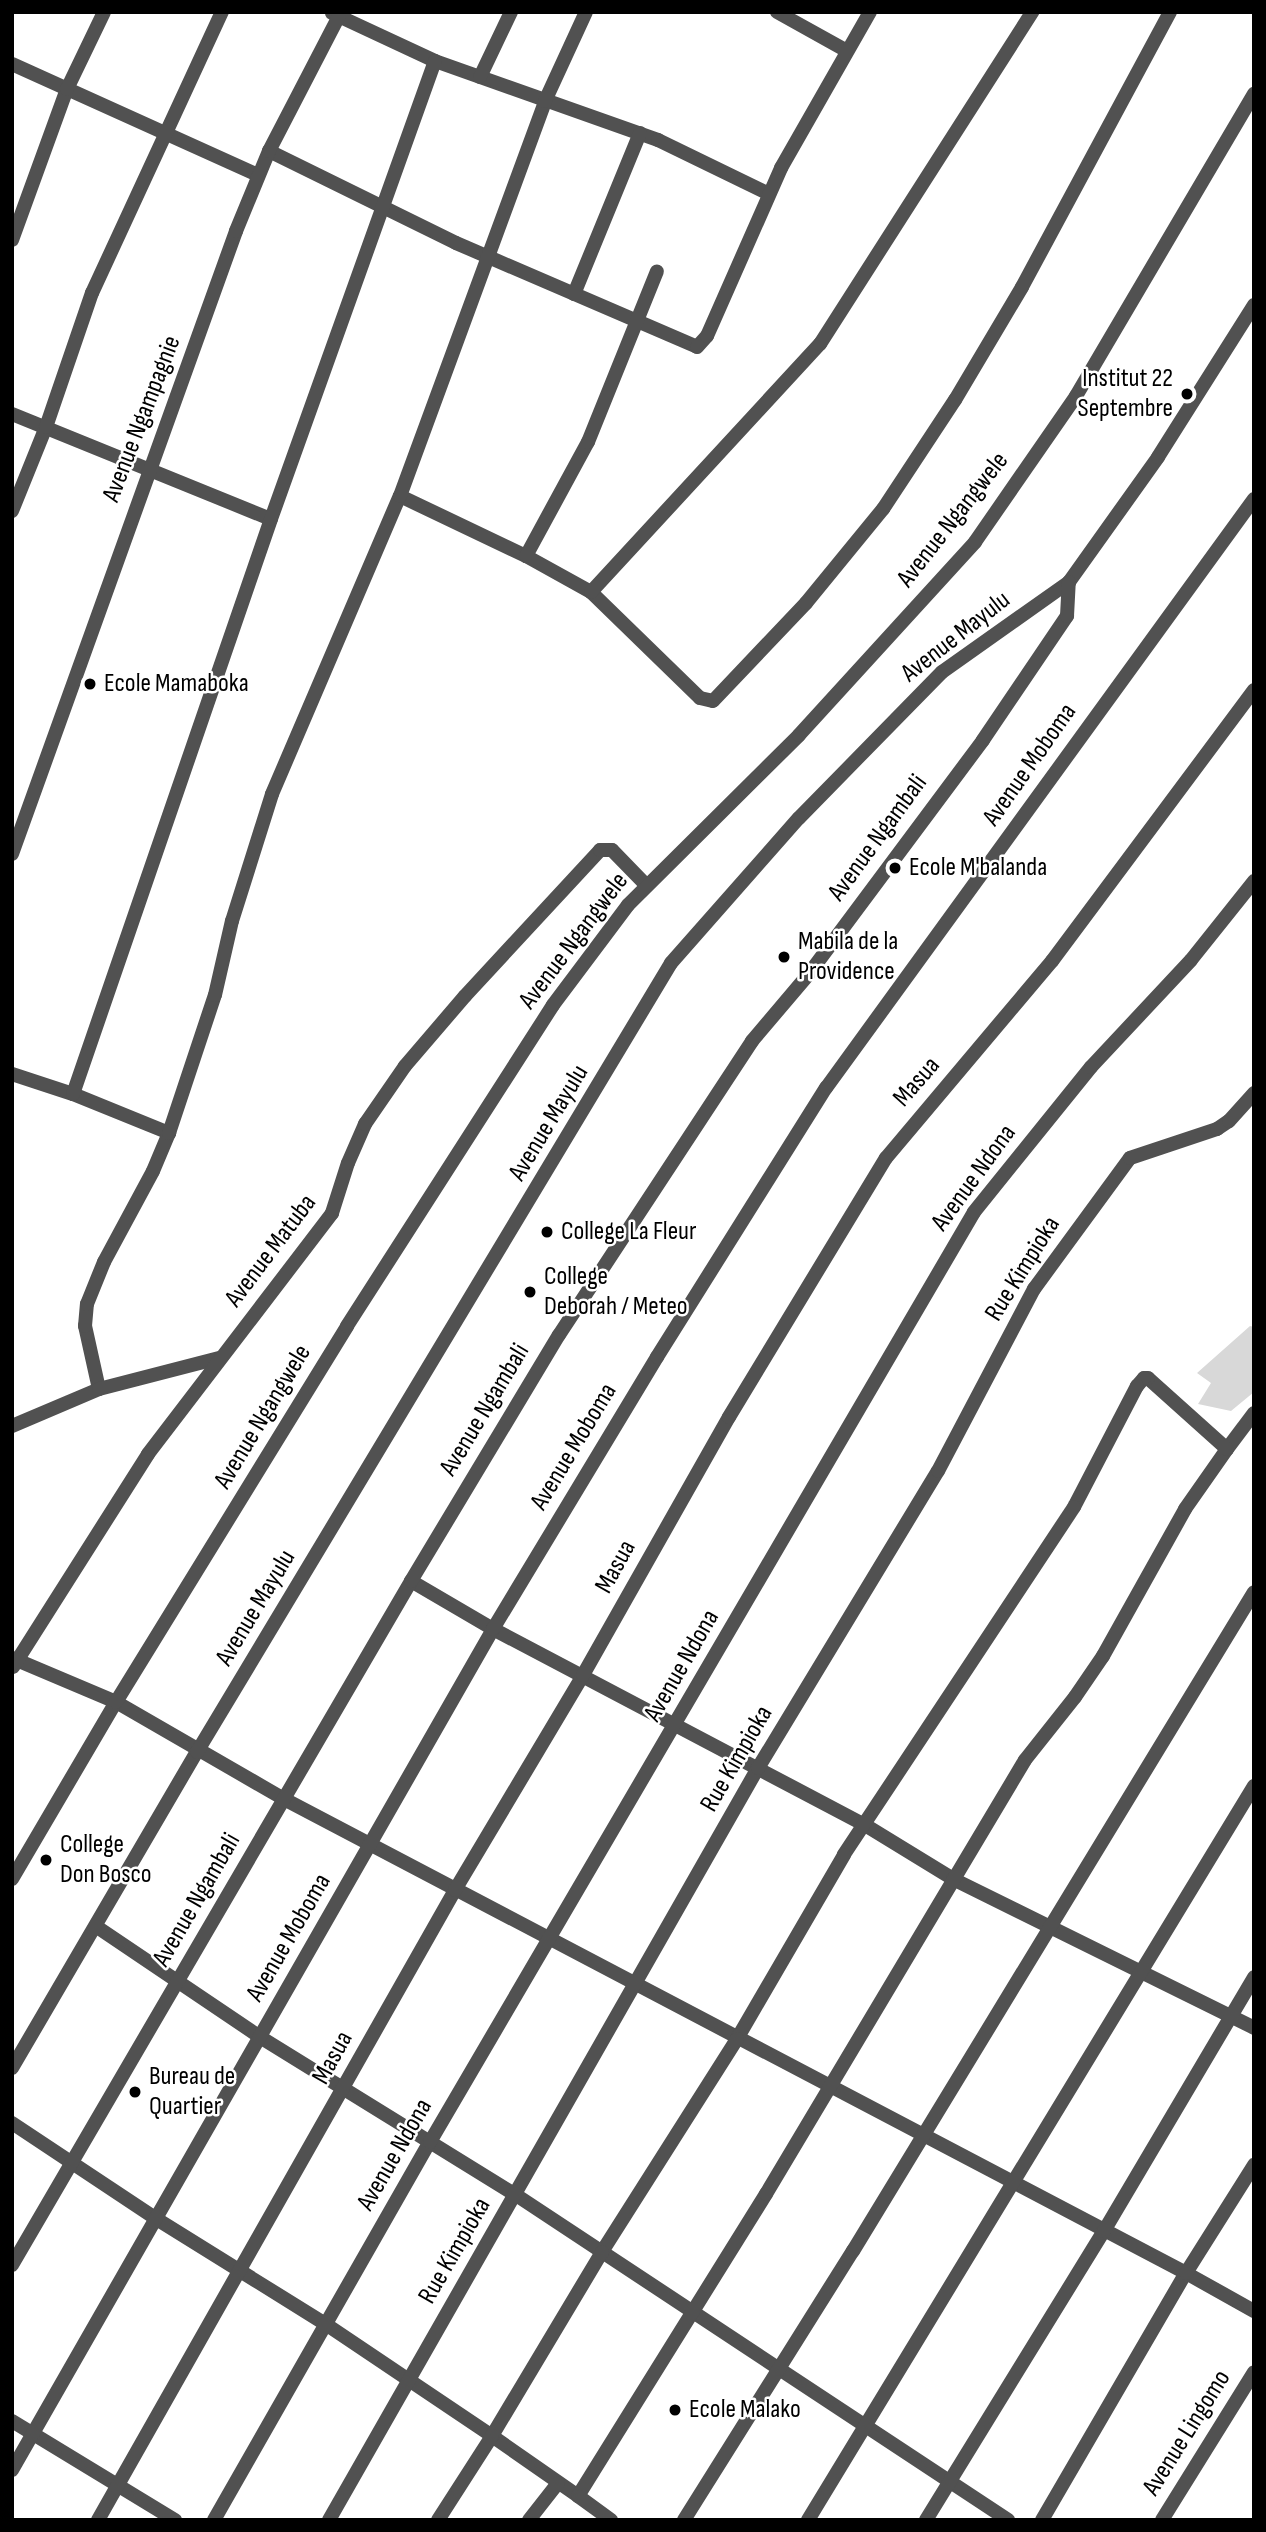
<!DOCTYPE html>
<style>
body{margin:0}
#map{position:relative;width:1266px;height:2532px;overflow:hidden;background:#fff;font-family:"Sofia Sans Condensed",sans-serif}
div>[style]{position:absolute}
.green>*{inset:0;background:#d8d8d8}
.minor>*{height:14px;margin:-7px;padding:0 7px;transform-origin:7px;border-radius:7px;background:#515151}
.dots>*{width:19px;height:19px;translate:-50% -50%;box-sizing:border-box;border:4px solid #fff;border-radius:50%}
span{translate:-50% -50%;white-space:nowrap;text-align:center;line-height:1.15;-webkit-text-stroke:5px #fff;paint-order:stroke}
.poi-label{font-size:26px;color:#000}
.right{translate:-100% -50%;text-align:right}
.left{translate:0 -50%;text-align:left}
.street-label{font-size:26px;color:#000}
.frame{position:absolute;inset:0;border:14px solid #000;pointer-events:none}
</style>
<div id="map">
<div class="green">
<i style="clip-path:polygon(1250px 1326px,1254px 1327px,1254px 1392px,1231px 1411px,1198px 1404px,1211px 1383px,1197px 1373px)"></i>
</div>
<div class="minor">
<i style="left:777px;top:12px;width:80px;rotate:29.1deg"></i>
<i style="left:332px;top:13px;width:114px;rotate:25deg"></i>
<i style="left:435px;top:61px;width:237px;rotate:19.5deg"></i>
<i style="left:658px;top:140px;width:123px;rotate:25.9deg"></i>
<i style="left:12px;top:64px;width:270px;rotate:24.3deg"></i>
<i style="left:480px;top:77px;width:72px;rotate:-64.5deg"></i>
<i style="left:269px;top:151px;width:208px;rotate:26.2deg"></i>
<i style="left:456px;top:243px;width:262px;rotate:23.3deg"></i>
<i style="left:697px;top:347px;width:15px;rotate:-48deg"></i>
<i style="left:707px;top:336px;width:184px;rotate:-66.2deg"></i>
<i style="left:781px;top:168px;width:180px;rotate:-60.3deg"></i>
<i style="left:12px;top:240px;width:161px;rotate:-70deg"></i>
<i style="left:67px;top:89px;width:85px;rotate:-64.3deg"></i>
<i style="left:574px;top:294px;width:174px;rotate:-67.7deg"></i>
<i style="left:12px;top:414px;width:279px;rotate:22.1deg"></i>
<i style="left:400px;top:496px;width:140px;rotate:25.5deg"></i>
<i style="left:526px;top:556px;width:74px;rotate:29deg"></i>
<i style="left:591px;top:592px;width:152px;rotate:44.2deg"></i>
<i style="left:700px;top:698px;width:13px;rotate:13deg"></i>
<i style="left:713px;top:701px;width:135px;rotate:-46.5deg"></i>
<i style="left:806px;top:603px;width:122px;rotate:-50.7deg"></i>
<i style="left:883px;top:509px;width:131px;rotate:-56.6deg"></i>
<i style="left:955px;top:400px;width:131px;rotate:-59.3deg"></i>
<i style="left:1022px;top:287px;width:312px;rotate:-61.7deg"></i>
<i style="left:12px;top:511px;width:91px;rotate:-68deg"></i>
<i style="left:46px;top:427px;width:142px;rotate:-71.1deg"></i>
<i style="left:92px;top:293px;width:310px;rotate:-65.2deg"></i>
<i style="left:526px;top:556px;width:130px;rotate:-61.5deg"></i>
<i style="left:588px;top:442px;width:184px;rotate:-68deg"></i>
<i style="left:591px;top:592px;width:338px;rotate:-47.3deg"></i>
<i style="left:820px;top:344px;width:394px;rotate:-57.4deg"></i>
<i style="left:12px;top:854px;width:662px;rotate:-70.22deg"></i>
<i style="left:236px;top:231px;width:87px;rotate:-67.6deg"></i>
<i style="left:269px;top:151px;width:157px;rotate:-62.6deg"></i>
<i style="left:12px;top:1074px;width:64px;rotate:18.2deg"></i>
<i style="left:73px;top:1094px;width:104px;rotate:22.1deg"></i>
<i style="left:73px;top:1094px;width:608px;rotate:-71deg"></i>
<i style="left:271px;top:519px;width:486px;rotate:-70.3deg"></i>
<i style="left:99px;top:1389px;width:65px;rotate:-102.5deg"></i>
<i style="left:85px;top:1326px;width:22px;rotate:-85deg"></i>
<i style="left:87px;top:1304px;width:45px;rotate:-68deg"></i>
<i style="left:104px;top:1262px;width:103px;rotate:-61.7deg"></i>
<i style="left:153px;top:1171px;width:41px;rotate:-67.2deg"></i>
<i style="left:169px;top:1133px;width:145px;rotate:-71.6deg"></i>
<i style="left:215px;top:995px;width:76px;rotate:-77.1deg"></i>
<i style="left:232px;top:921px;width:133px;rotate:-72.5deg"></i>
<i style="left:272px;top:794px;width:324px;rotate:-66.8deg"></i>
<i style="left:400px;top:496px;width:421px;rotate:-69.8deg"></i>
<i style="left:545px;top:101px;width:98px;rotate:-65.3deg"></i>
<i style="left:12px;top:1426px;width:95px;rotate:-23deg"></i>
<i style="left:99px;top:1389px;width:124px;rotate:-14.5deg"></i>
<i style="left:1227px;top:1449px;width:45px;rotate:-53.1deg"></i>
<i style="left:411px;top:1581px;width:95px;rotate:30.3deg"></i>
<i style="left:493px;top:1629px;width:420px;rotate:27.8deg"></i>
<i style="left:865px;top:1825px;width:103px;rotate:31.5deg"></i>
<i style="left:953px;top:1879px;width:336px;rotate:26.3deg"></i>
<i style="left:12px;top:1658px;width:113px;rotate:22.9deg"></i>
<i style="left:116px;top:1702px;width:194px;rotate:30deg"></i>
<i style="left:284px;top:1799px;width:1019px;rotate:27.72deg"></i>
<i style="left:1186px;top:2273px;width:78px;rotate:29.2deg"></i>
<i style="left:13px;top:1667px;width:252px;rotate:-57.6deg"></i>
<i style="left:148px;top:1454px;width:303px;rotate:-52.6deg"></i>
<i style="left:332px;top:1213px;width:52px;rotate:-72.3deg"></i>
<i style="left:348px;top:1163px;width:43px;rotate:-66.4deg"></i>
<i style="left:365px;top:1124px;width:70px;rotate:-55.4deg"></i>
<i style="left:405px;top:1066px;width:92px;rotate:-49.4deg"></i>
<i style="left:465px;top:996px;width:199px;rotate:-47.2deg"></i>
<i style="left:600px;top:850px;width:12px"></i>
<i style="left:612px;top:850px;width:49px;rotate:45.8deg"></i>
<i style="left:12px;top:1879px;width:205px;rotate:-59.6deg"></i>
<i style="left:116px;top:1702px;width:441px;rotate:-58.4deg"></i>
<i style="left:347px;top:1326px;width:381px;rotate:-57.3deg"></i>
<i style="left:553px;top:1005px;width:125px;rotate:-53.1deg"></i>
<i style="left:628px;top:905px;width:241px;rotate:-44.8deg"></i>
<i style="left:799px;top:735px;width:261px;rotate:-47.6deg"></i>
<i style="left:975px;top:542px;width:178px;rotate:-55.3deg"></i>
<i style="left:1076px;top:396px;width:351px;rotate:-59.5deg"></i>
<i style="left:97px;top:1927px;width:197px;rotate:34deg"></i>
<i style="left:260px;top:2037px;width:301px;rotate:31.7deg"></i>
<i style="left:516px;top:2195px;width:590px;rotate:33.45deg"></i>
<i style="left:12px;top:2068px;width:366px;rotate:-59.7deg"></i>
<i style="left:197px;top:1752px;width:920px;rotate:-59deg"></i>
<i style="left:671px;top:963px;width:193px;rotate:-48.6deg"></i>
<i style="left:799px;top:818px;width:204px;rotate:-45.6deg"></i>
<i style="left:942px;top:672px;width:156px;rotate:-35.3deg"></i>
<i style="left:1069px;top:582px;width:153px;rotate:-54.5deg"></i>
<i style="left:1158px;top:457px;width:180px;rotate:-57.7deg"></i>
<i style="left:12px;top:2123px;width:172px;rotate:33.6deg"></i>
<i style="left:155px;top:2218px;width:203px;rotate:31.9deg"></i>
<i style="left:327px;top:2325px;width:199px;rotate:33.9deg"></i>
<i style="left:492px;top:2436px;width:105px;rotate:34.9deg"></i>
<i style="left:578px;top:2496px;width:356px;rotate:-58.1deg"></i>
<i style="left:766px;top:2194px;width:505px;rotate:-59.17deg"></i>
<i style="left:1025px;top:1760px;width:80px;rotate:-51.6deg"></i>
<i style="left:1075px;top:1697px;width:50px;rotate:-55.7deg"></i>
<i style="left:1103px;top:1656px;width:168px;rotate:-60.8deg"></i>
<i style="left:1185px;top:1509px;width:73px;rotate:-55deg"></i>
<i style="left:1227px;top:1449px;width:106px;rotate:-138.1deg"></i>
<i style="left:1148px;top:1378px;width:4px;rotate:180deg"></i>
<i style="left:1144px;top:1378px;width:11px;rotate:131deg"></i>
<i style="left:1137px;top:1386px;width:136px;rotate:117.5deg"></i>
<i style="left:1074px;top:1507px;width:417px;rotate:123.5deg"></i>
<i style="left:844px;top:1855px;width:213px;rotate:120.2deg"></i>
<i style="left:737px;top:2039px;width:252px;rotate:122.4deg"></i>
<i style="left:602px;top:2252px;width:214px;rotate:120.9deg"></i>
<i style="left:492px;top:2436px;width:100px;rotate:122.7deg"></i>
<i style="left:12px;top:2265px;width:792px;rotate:-59.74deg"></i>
<i style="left:411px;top:1581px;width:287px;rotate:-59deg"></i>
<i style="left:559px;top:1335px;width:352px;rotate:-56.7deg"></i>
<i style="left:752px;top:1041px;width:87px;rotate:-49.7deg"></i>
<i style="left:808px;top:975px;width:293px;rotate:-53.3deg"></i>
<i style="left:983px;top:740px;width:150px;rotate:-55.9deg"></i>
<i style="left:1067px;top:616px;width:34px;rotate:-87deg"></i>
<i style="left:12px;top:2421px;width:191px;rotate:31.3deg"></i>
<i style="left:12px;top:2470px;width:969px;rotate:-60.23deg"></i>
<i style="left:493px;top:1629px;width:318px;rotate:-58.9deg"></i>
<i style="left:657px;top:1357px;width:318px;rotate:-57.9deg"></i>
<i style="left:826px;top:1088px;width:728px;rotate:-54deg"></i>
<i style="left:578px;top:2496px;width:41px;rotate:36deg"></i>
<i style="left:98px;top:2520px;width:724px;rotate:-60.46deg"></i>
<i style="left:455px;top:1890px;width:250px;rotate:-59.2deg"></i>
<i style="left:583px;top:1675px;width:296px;rotate:-60.5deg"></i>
<i style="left:729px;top:1417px;width:303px;rotate:-58.8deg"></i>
<i style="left:886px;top:1158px;width:258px;rotate:-49.9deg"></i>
<i style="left:1052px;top:961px;width:338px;rotate:-53.3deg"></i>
<i style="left:214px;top:2520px;width:435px;rotate:-60.3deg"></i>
<i style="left:430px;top:2142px;width:1077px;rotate:-59.67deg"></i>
<i style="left:974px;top:1212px;width:186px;rotate:-51.1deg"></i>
<i style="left:1091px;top:1067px;width:146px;rotate:-46.9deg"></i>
<i style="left:1191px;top:960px;width:101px;rotate:-51.4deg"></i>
<i style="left:329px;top:2520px;width:866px;rotate:-60.3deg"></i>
<i style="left:758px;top:1768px;width:347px;rotate:-58.8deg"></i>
<i style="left:938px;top:1471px;width:206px;rotate:-62.2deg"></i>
<i style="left:1034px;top:1289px;width:162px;rotate:-53.8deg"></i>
<i style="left:1130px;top:1158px;width:92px;rotate:-18.4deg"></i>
<i style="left:1217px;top:1129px;width:14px;rotate:-34deg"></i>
<i style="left:1229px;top:1121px;width:38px;rotate:-48deg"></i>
<i style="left:529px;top:2520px;width:47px;rotate:-51.9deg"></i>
<i style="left:684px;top:2520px;width:318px;rotate:-57.9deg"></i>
<i style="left:853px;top:2251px;width:771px;rotate:-58.68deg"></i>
<i style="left:808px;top:2520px;width:859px;rotate:-58.72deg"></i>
<i style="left:926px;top:2520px;width:339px;rotate:-58.4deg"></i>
<i style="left:1104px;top:2231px;width:295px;rotate:-59.4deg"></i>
<i style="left:1042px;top:2520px;width:286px;rotate:-59.8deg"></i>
<i style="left:1186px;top:2273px;width:128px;rotate:-57.8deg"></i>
<i style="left:1162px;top:2520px;width:174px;rotate:-58.1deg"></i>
</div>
<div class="dots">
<i style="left:1187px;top:394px;background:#000"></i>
<i style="left:90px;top:684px;background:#000"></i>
<i style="left:895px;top:868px;background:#000"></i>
<i style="left:784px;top:957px;background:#000"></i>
<i style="left:547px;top:1232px;background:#000"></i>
<i style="left:530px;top:1292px;background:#000"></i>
<i style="left:46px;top:1860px;background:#000"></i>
<i style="left:135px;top:2092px;background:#000"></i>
<i style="left:675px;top:2410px;background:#000"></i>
</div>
<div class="poi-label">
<span class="right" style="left:1173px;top:394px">Institut 22<br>Septembre</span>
<span class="left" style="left:104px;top:684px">Ecole Mamaboka</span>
<span class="left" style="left:909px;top:868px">Ecole M'balanda</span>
<span class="left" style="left:798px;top:957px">Mabila de la<br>Providence</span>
<span class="left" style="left:561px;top:1232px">College La Fleur</span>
<span class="left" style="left:544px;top:1292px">College<br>Deborah / Meteo</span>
<span class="left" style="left:60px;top:1860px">College<br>Don Bosco</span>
<span class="left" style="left:149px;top:2092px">Bureau de<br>Quartier</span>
<span class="left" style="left:689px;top:2410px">Ecole Malako</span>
</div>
<div class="street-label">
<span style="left:142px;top:419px;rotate:-69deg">Avenue Ngampagnie</span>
<span style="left:953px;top:520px;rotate:-52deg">Avenue Ngangwele</span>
<span style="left:956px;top:637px;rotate:-38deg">Avenue Mayulu</span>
<span style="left:1030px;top:765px;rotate:-55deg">Avenue Moboma</span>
<span style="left:878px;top:838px;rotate:-54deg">Avenue Ngambali</span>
<span style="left:574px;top:941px;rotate:-53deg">Avenue Ngangwele</span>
<span style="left:917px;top:1082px;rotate:-49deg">Masua</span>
<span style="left:549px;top:1123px;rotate:-59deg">Avenue Mayulu</span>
<span style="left:974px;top:1178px;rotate:-54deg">Avenue Ndona</span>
<span style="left:271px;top:1251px;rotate:-53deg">Avenue Matuba</span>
<span style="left:1023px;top:1269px;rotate:-58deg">Rue Kimpioka</span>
<span style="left:485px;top:1410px;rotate:-59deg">Avenue Ngambali</span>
<span style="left:263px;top:1417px;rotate:-59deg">Avenue Ngangwele</span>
<span style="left:574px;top:1447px;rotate:-59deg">Avenue Moboma</span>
<span style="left:616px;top:1567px;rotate:-61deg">Masua</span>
<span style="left:256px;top:1608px;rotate:-59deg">Avenue Mayulu</span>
<span style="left:682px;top:1666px;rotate:-60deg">Avenue Ndona</span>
<span style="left:737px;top:1759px;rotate:-60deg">Rue Kimpioka</span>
<span style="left:197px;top:1900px;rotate:-60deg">Avenue Ngambali</span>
<span style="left:289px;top:1938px;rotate:-60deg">Avenue Moboma</span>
<span style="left:333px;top:2058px;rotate:-61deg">Masua</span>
<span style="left:395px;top:2155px;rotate:-60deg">Avenue Ndona</span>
<span style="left:455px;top:2251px;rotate:-60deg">Rue Kimpioka</span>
<span style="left:1187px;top:2433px;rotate:-58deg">Avenue Lingomo</span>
</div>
<div class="frame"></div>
</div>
